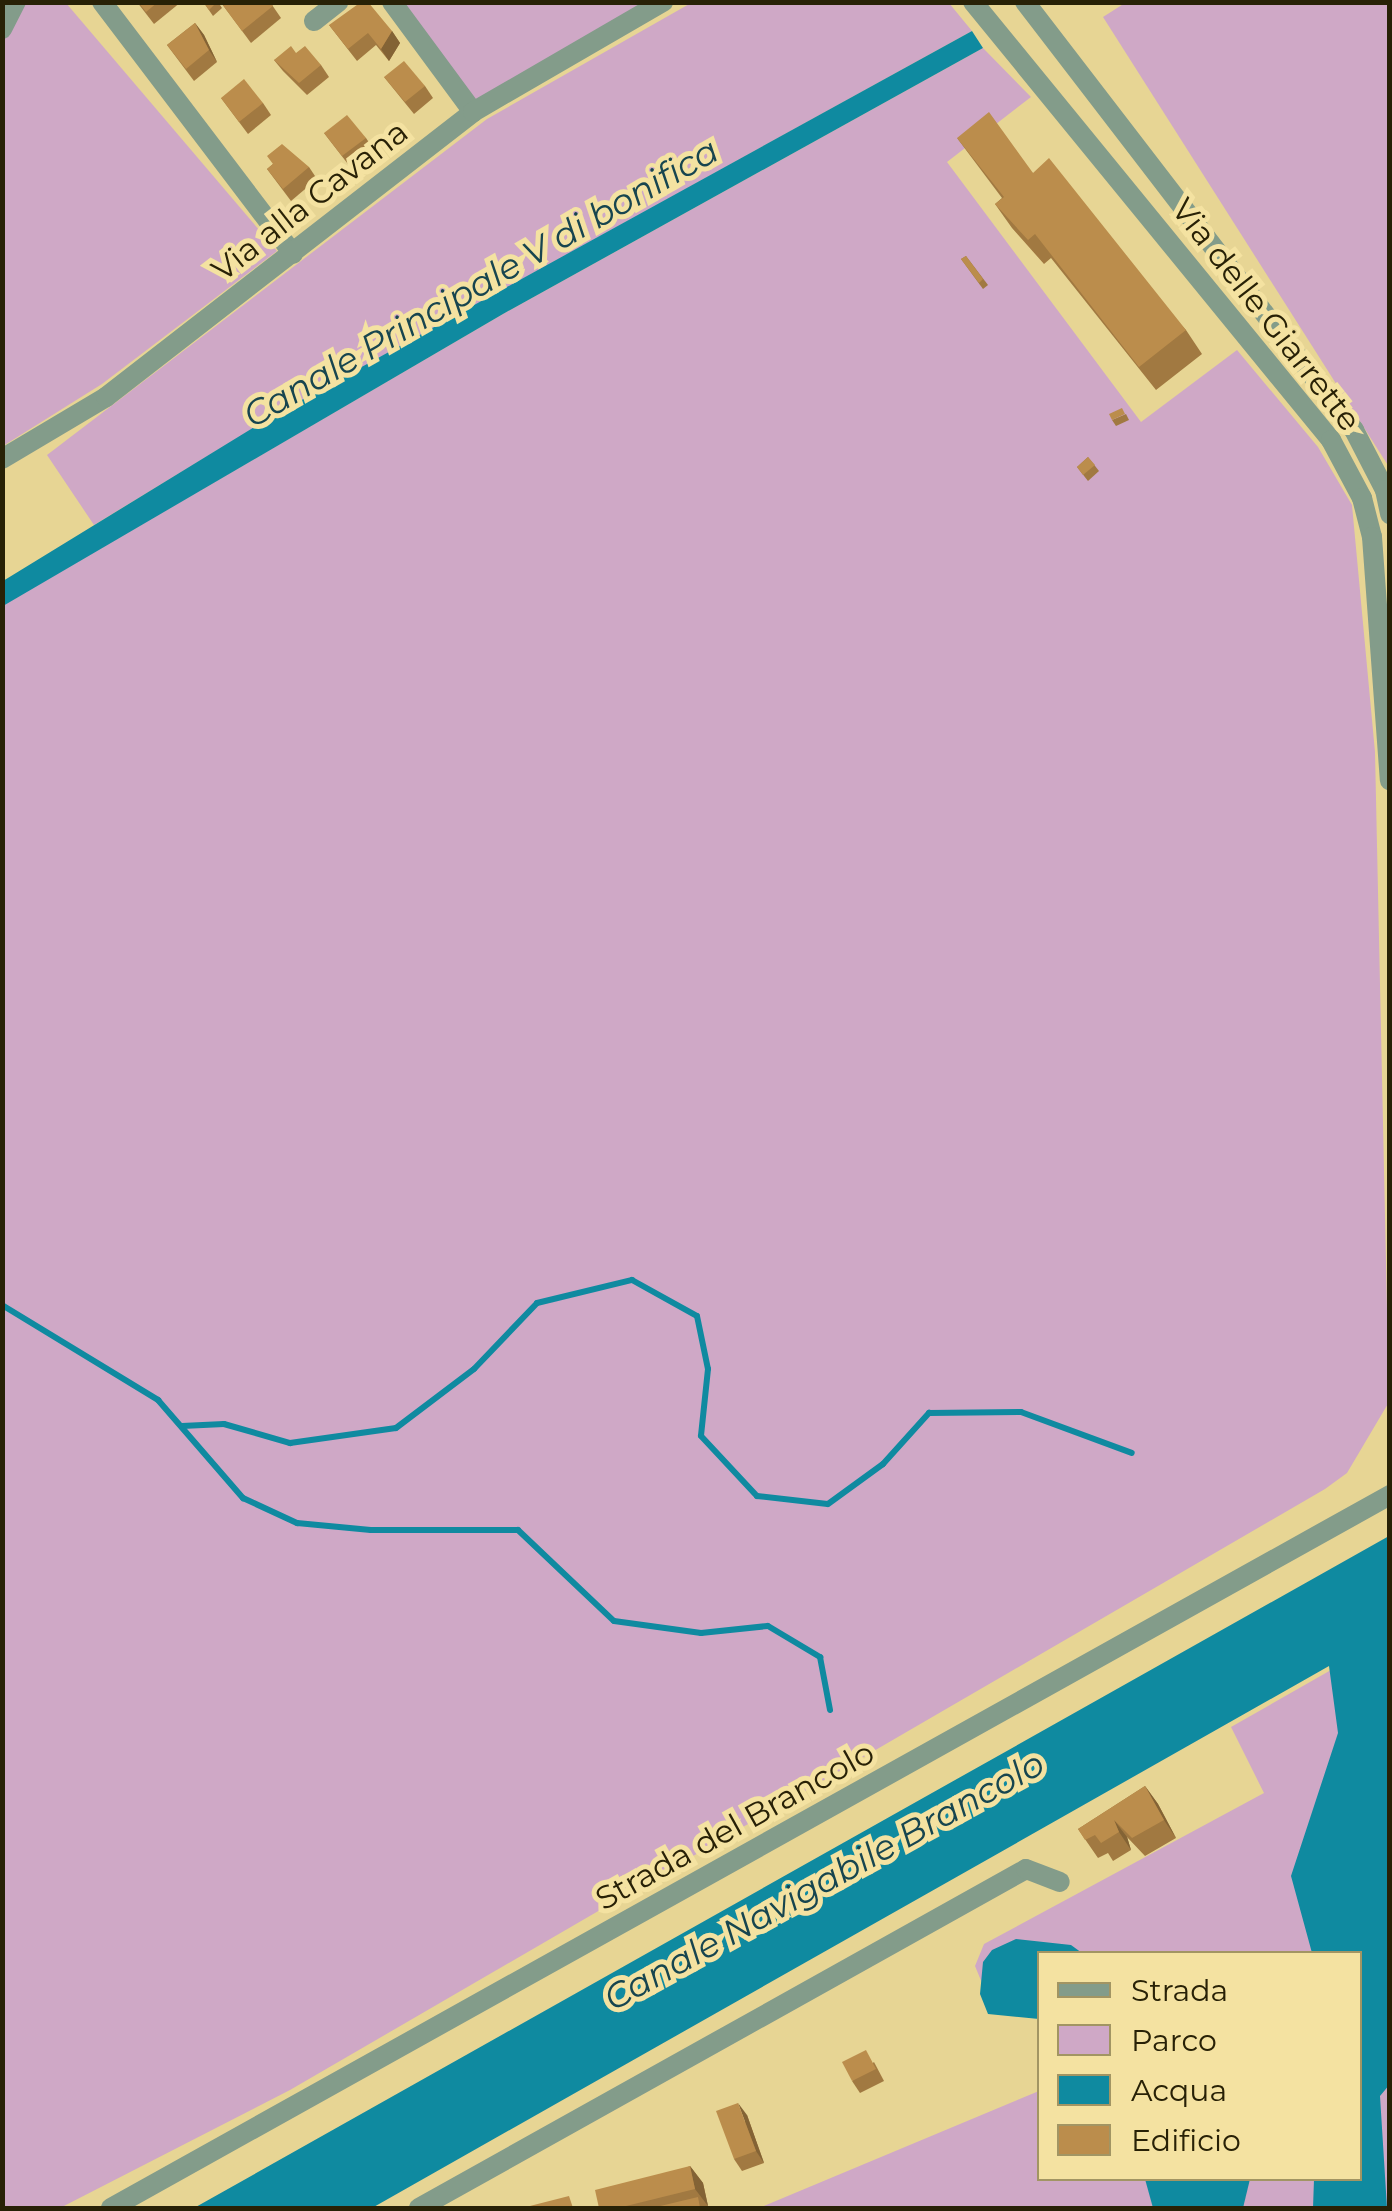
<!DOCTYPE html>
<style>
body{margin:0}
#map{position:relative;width:1392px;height:2211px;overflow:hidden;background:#e7d594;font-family:Montserrat,sans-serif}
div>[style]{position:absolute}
.green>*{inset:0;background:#cfa8c6}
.water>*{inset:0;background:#0f8aa0}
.stream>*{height:6px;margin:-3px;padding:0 3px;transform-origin:3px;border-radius:3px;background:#0f8aa0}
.minor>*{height:20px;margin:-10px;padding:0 10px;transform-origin:10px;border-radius:10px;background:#839c8a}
.wall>*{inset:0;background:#a17941}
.shaded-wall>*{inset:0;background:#836335}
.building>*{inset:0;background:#bb8d4c}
span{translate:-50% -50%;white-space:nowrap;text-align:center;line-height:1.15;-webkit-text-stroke:10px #f4e2a1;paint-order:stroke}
.street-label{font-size:32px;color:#282106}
.water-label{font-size:35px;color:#17454f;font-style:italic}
.frame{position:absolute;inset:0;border:5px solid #282106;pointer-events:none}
.legend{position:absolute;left:1037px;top:1951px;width:325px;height:230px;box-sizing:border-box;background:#f4e2a1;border:2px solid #a29563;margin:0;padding:12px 18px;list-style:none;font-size:30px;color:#282106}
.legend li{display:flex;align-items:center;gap:20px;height:50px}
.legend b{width:50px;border:2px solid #a29563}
</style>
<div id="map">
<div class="green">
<i style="clip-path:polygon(2px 3px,66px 3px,277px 251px,102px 384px,3px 446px)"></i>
<i style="clip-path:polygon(398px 3px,648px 3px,474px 103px)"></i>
<i style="clip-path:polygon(691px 3px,949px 3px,972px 31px,270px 418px,94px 525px,47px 455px,487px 119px)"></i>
<i style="clip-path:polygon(1125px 3px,1389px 3px,1389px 467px,1103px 17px)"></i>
<i style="clip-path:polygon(983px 48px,1031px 97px,947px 162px,1141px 422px,1237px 350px,1318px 447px,1352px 505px,1375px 752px,1389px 1402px,1347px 1473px,1325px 1489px,290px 2090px,60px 2208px,2px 2208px,2px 606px,503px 314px)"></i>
<i style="clip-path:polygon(1389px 1637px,1389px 2208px,759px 2208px,1039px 2091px,1040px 2178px,1360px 2178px,1360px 1954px,1040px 1954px,982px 1983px,975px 1966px,984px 1944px,1264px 1793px,1231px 1727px)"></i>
</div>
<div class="water">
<i style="clip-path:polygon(972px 31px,983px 48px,503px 314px,3px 606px,3px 581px,269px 418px)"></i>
<i style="clip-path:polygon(1389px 1536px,1390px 2084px,1380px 2096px,1387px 2208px,1313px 2208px,1314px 2179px,1360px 2178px,1360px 1954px,1312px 1953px,1291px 1876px,1338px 1733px,1329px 1666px,372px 2208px,194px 2208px)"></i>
<i style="clip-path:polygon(1016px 1939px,1071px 1945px,1082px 1953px,1040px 1954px,1039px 2019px,988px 2014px,980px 1994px,983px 1962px,992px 1950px)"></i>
<i style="clip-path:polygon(1145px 2179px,1145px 2178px,1250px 2179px,1243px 2208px,1153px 2208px)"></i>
</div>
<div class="stream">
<i style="left:2px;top:1305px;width:183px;rotate:31.3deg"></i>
<i style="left:158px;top:1400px;width:130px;rotate:49.1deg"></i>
<i style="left:243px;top:1498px;width:60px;rotate:24.8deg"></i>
<i style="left:297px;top:1523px;width:74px;rotate:5.4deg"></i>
<i style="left:371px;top:1530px;width:147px"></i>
<i style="left:518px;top:1530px;width:132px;rotate:43.5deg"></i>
<i style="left:614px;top:1621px;width:88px;rotate:7.9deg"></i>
<i style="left:701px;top:1633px;width:67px;rotate:-6deg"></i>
<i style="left:768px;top:1626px;width:61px;rotate:30.8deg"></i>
<i style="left:820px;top:1657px;width:54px;rotate:79.3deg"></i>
<i style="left:182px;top:1426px;width:42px;rotate:-2.7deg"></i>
<i style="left:224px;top:1424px;width:69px;rotate:16.1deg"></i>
<i style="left:290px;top:1443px;width:107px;rotate:-8.1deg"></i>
<i style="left:396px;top:1428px;width:98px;rotate:-37.1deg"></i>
<i style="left:474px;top:1369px;width:91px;rotate:-46.3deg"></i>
<i style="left:537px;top:1303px;width:98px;rotate:-13.6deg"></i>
<i style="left:632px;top:1280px;width:74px;rotate:29deg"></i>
<i style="left:697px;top:1316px;width:54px;rotate:78.3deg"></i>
<i style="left:708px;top:1369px;width:67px;rotate:96deg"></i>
<i style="left:701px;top:1436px;width:82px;rotate:47deg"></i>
<i style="left:757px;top:1496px;width:71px;rotate:6.4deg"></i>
<i style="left:828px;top:1504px;width:68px;rotate:-36deg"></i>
<i style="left:883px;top:1464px;width:69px;rotate:-48deg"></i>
<i style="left:929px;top:1413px;width:92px;rotate:-0.6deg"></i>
<i style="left:1021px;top:1412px;width:118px;rotate:20.3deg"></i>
</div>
<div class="minor">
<i style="left:102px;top:2px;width:316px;rotate:52.8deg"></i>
<i style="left:392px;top:2px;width:137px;rotate:53.6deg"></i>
<i style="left:973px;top:2px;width:566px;rotate:50.74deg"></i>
<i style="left:1331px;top:440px;width:66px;rotate:61.9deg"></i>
<i style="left:1362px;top:498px;width:40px;rotate:75.6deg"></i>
<i style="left:1372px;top:537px;width:244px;rotate:85.8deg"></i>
<i style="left:1025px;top:2px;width:540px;rotate:52.45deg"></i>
<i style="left:1354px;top:430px;width:68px;rotate:62.7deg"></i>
<i style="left:1385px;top:490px;width:25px;rotate:78deg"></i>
<i style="left:314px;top:21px;width:31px;rotate:-38deg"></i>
<i style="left:2px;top:29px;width:30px;rotate:-63deg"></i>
<i style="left:2px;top:459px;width:121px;rotate:-30.8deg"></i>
<i style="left:106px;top:397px;width:465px;rotate:-37.8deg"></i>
<i style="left:473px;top:112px;width:220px;rotate:-30.1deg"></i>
<i style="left:111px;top:2208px;width:1464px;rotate:-29.14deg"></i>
<i style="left:419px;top:2208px;width:695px;rotate:-29.18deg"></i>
<i style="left:1026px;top:1869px;width:36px;rotate:21deg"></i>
</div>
<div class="wall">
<i style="clip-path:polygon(137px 2px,181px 2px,154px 24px)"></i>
<i style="clip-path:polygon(218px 2px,222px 8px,213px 16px,204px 3px)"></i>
<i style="clip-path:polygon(270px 2px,281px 18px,251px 43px,222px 4px)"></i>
<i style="clip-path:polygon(195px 23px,204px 35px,217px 62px,194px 81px,167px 45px)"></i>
<i style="clip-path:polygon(329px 25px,392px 31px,400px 43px,389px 61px,376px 45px,357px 61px)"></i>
<i style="clip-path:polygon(296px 53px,321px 65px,329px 77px,307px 95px,283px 71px,274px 60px)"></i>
<i style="clip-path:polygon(384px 77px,425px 86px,433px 98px,414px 114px)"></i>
<i style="clip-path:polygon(221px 98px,263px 103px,271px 115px,248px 134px)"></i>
<i style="clip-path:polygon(324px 133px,366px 138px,374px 150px,351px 168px)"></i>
<i style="clip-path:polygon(957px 138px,1033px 173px,1186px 330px,1202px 354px,1156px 390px,1051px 258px,1044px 264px,1012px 228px,995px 204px,1002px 198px)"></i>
<i style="clip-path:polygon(273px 164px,309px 167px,317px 179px,291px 201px,267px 169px)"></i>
<i style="clip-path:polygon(966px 256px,988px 285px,983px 289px,961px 259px)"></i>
<i style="clip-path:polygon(1126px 414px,1129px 420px,1116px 426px,1112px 420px)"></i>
<i style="clip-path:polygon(1088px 457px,1099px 471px,1088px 481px,1077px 467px)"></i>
<i style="clip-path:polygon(1145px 1786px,1158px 1804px,1176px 1838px,1145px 1856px,1127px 1837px,1131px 1850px,1113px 1861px,1108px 1853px,1098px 1858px,1078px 1829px)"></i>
<i style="clip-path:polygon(874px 2062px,884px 2081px,860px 2093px,852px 2081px)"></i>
<i style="clip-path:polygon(747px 2115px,764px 2163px,742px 2171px,734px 2159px)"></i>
<i style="clip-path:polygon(690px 2166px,703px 2183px,708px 2206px,705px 2207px,706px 2208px,599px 2208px)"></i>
</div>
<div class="shaded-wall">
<i style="clip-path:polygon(195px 23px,204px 35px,217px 62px,209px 50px)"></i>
<i style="clip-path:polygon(392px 31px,400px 43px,389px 61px,381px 49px)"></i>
<i style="clip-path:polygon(1145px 1786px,1158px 1804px,1176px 1838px,1164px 1820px)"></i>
<i style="clip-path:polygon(1114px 1820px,1127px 1837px,1131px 1850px,1119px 1832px)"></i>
<i style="clip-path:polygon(738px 2103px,747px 2115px,764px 2163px,756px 2151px)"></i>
<i style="clip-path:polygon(690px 2166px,703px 2183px,708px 2206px,695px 2189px)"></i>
</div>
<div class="building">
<i style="clip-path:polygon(138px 2px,158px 2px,146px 12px)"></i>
<i style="clip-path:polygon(217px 2px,209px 10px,204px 3px,204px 2px)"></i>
<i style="clip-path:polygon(224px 2px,270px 2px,273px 6px,242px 31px,222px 4px)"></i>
<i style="clip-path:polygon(361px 2px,368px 2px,392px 31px,381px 49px,368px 33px,348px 49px,329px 25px)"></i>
<i style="clip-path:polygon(195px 23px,209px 50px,186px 69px,167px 45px)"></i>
<i style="clip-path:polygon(291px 46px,296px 53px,305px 46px,321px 65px,299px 83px,274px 60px)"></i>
<i style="clip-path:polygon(404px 61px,425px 86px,405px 102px,384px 77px)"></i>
<i style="clip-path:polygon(244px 79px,263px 103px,239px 122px,221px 98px)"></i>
<i style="clip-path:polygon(989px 112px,1033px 173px,1049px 158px,1186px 330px,1139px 367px,1035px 234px,1028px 240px,995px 204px,1004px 197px,957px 138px)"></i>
<i style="clip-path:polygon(347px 115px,366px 138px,342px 156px,324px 133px)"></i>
<i style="clip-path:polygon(282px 144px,309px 167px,283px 189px,267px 169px,273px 164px,267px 156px)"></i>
<i style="clip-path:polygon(966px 256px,983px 279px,979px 283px,961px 259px)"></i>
<i style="clip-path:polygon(1122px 408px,1125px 414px,1112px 420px,1109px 414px)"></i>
<i style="clip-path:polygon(1088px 457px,1095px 465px,1083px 475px,1077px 467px)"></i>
<i style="clip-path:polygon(1145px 1786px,1164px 1820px,1132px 1838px,1114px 1820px,1119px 1832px,1101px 1843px,1095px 1835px,1085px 1840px,1078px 1829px)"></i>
<i style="clip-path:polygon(866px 2050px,876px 2069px,852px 2081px,842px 2062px)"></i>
<i style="clip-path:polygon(738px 2103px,756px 2151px,734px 2159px,716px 2111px)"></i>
<i style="clip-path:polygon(690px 2166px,695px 2189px,618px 2208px,599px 2208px,595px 2190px)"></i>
<i style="clip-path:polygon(569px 2196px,573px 2208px,522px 2208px)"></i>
<i style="clip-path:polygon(698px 2197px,700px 2208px,652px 2208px)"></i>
</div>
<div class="street-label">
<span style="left:310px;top:201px;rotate:-38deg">Via alla Cavana</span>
<span style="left:1266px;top:315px;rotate:52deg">Via delle Giarrette</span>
<span style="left:735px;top:1826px;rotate:-29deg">Strada del Brancolo</span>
</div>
<div class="water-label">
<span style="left:481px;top:283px;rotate:-30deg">Canale Principale V di bonifica</span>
<span style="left:824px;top:1881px;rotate:-29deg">Canale Navigabile Brancolo</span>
</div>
<div class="frame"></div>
<ul class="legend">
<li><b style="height:12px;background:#839c8a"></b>Strada</li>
<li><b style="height:28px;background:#cfa8c6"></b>Parco</li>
<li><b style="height:28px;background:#0f8aa0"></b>Acqua</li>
<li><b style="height:28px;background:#bb8d4c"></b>Edificio</li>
</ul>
</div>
